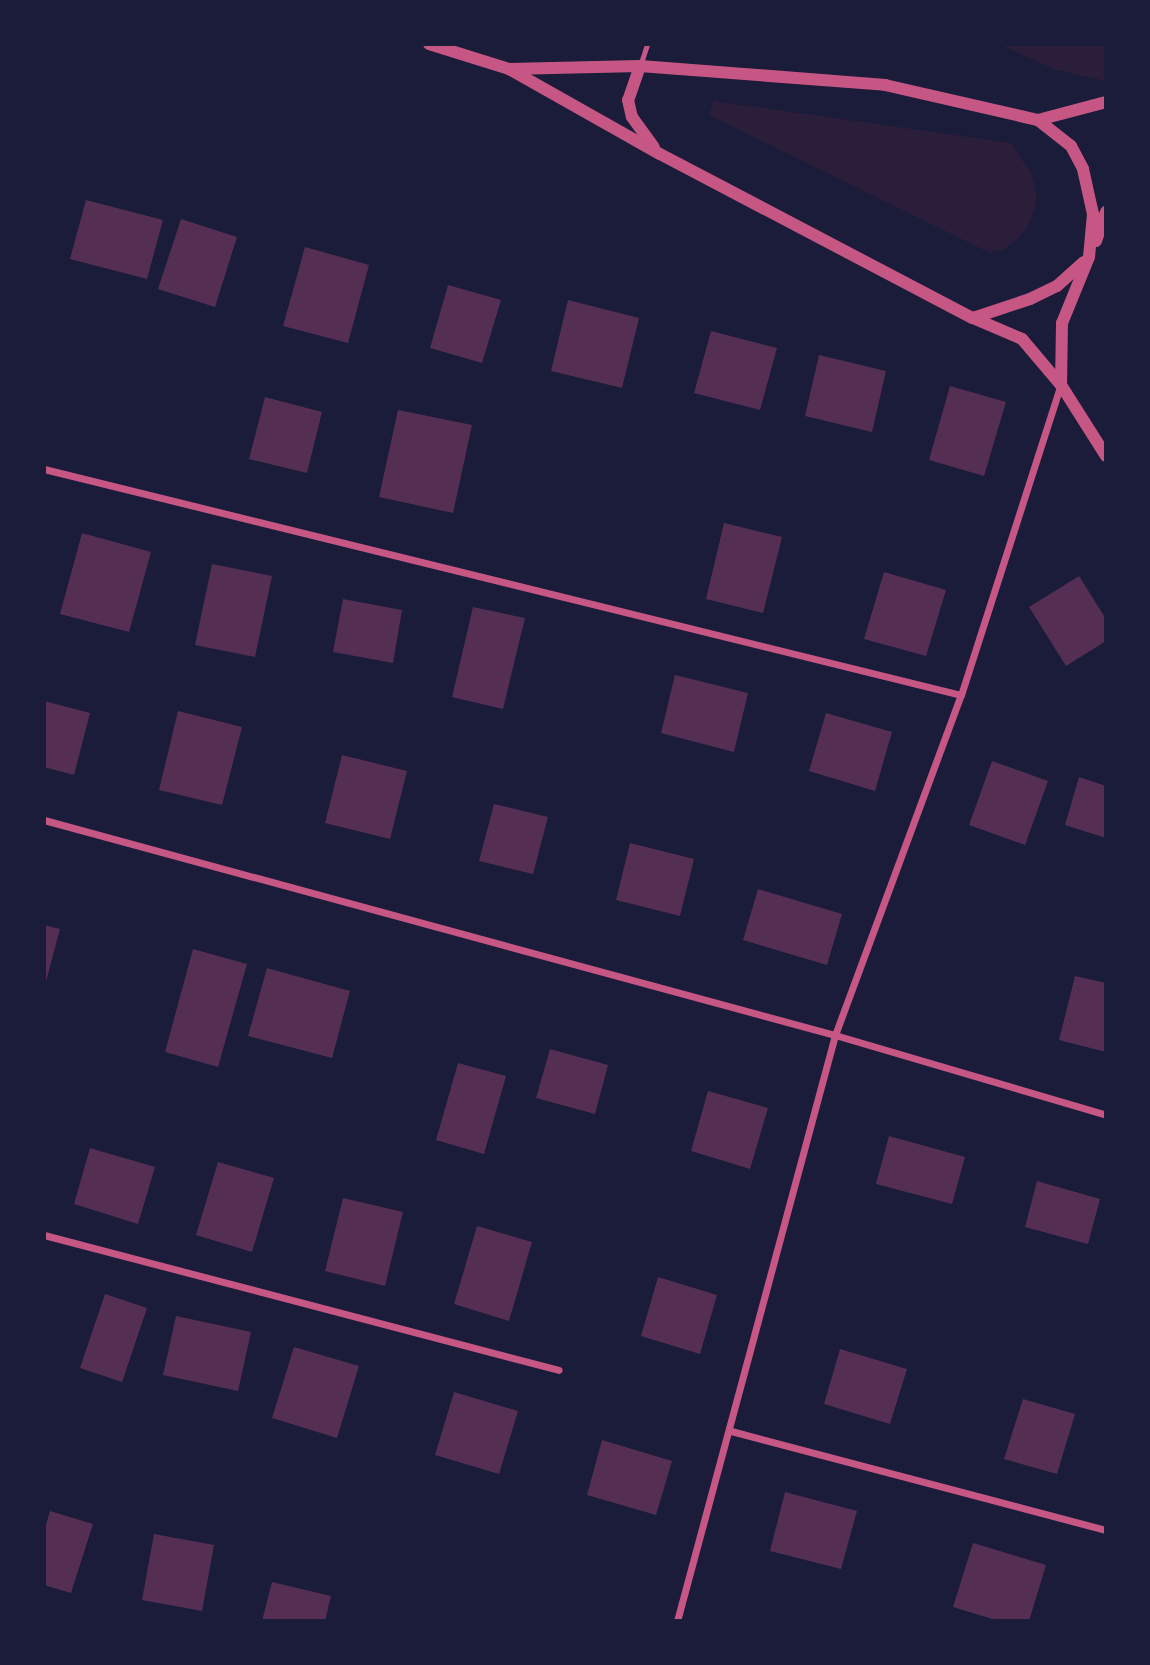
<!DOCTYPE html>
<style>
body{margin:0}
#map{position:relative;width:1150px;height:1665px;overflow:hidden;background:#1b1b3a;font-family:Barlow,sans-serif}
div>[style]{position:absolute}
.green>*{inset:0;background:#2a1e3b}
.building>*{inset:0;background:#542f53}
.service>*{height:5px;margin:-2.5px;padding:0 2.5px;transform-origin:2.5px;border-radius:2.5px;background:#c65784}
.minor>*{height:7px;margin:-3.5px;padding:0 3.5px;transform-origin:3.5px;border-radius:3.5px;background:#c65784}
.tertiary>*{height:12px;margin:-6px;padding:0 6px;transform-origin:6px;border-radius:6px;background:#c65784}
span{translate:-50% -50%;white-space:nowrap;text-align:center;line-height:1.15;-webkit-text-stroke:5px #1b1b3a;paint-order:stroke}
.frame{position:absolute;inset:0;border:46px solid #1b1b3a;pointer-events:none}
</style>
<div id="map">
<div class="green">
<i style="clip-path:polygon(999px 44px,1106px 44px,1106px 81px,1054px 69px)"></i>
<i style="clip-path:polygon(714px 101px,1011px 143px,1032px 175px,1037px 198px,1034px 212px,1028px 226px,1017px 239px,1005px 249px,990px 253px,709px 115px)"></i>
</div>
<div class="building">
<i style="clip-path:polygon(86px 200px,163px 220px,147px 279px,70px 259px)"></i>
<i style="clip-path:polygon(181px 219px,237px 237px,215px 307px,158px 289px)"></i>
<i style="clip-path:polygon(305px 247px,369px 265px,348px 343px,283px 326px)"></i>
<i style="clip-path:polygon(448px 285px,501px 300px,482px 363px,430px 348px)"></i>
<i style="clip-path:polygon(568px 300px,639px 318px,622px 388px,551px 371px)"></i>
<i style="clip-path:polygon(711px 331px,777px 348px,760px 410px,694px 393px)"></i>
<i style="clip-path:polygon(819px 355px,886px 371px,872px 432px,805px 416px)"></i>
<i style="clip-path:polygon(950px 386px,1006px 402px,984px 476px,929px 460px)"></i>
<i style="clip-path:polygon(265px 397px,322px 412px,307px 473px,249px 459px)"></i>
<i style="clip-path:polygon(398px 410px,472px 425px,453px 513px,379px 497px)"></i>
<i style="clip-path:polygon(724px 523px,782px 537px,763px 613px,706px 599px)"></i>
<i style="clip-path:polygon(82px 533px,151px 552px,129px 632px,60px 614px)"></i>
<i style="clip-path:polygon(212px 564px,272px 576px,255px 657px,195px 645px)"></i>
<i style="clip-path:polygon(884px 572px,946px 590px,926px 656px,864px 639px)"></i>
<i style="clip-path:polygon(1079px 576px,1106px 619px,1106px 641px,1066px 666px,1029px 607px)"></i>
<i style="clip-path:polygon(343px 599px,402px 610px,393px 663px,333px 652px)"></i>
<i style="clip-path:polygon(473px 607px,525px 618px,503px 709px,452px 697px)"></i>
<i style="clip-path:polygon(675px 675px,748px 693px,734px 752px,661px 733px)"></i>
<i style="clip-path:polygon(44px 701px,90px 713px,74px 775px,44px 767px)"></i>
<i style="clip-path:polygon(178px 711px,242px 727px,222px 805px,159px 790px)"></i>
<i style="clip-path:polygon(826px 713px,892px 732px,875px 791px,809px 771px)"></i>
<i style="clip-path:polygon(342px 755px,407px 771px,390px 839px,325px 823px)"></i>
<i style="clip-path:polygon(992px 761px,1048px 781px,1025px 845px,969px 825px)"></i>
<i style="clip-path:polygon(1079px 777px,1106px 786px,1106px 838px,1065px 825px)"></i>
<i style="clip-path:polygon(494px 804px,548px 817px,533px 874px,479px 861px)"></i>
<i style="clip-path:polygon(630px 843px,694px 859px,680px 916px,616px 900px)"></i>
<i style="clip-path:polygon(758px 889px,842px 914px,827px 965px,743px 940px)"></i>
<i style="clip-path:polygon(44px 925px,60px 929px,45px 985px,44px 985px)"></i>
<i style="clip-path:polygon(193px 949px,247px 964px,218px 1067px,165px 1052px)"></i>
<i style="clip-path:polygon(267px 968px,350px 991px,332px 1058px,248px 1036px)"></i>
<i style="clip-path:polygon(1075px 976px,1106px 983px,1106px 1052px,1059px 1040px)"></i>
<i style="clip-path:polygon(550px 1049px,608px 1065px,595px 1114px,536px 1098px)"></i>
<i style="clip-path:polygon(458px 1063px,506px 1076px,484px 1154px,436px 1140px)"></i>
<i style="clip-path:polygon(708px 1091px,768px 1108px,750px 1169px,691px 1151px)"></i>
<i style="clip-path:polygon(889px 1136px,965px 1157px,952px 1204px,876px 1184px)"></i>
<i style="clip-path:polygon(90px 1148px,155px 1167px,138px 1224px,74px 1204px)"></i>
<i style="clip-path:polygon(218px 1162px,274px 1178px,252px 1252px,196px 1235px)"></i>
<i style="clip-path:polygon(1037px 1181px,1100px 1199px,1088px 1244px,1025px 1227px)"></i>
<i style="clip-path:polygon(343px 1198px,403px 1212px,385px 1286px,325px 1271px)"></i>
<i style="clip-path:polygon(477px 1226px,532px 1242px,509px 1321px,454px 1304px)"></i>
<i style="clip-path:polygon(658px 1277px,717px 1295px,700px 1354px,641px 1336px)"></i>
<i style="clip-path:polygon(105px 1294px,147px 1308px,122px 1382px,80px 1368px)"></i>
<i style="clip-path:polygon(176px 1316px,251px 1332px,238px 1391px,163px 1375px)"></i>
<i style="clip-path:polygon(294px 1347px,359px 1366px,337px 1438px,272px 1418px)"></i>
<i style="clip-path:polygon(840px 1349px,907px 1369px,890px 1424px,824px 1404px)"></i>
<i style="clip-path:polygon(454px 1392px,518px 1411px,499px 1474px,435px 1455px)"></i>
<i style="clip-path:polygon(1023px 1399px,1075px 1414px,1057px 1474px,1004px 1459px)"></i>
<i style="clip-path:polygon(602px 1440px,672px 1461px,656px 1515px,587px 1495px)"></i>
<i style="clip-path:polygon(785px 1492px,857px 1511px,841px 1569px,770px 1551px)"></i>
<i style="clip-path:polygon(50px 1511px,93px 1524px,71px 1593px,44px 1585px,44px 1532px)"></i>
<i style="clip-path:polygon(154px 1534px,214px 1545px,202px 1611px,142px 1600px)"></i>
<i style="clip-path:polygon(973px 1543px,1046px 1565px,1029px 1621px,999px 1621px,953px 1607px)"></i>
<i style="clip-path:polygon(272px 1582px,331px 1596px,325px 1621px,262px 1621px)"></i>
</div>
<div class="service">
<i style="left:640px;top:66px;width:23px;rotate:-72deg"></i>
</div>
<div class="minor">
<i style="left:44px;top:469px;width:944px;rotate:13.84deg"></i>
<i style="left:44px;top:820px;width:820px;rotate:15.21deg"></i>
<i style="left:835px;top:1035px;width:283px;rotate:16.4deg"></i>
<i style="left:44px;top:1235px;width:532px;rotate:14.69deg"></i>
<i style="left:731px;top:1431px;width:388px;rotate:14.8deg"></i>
<i style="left:677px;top:1621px;width:607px;rotate:-74.91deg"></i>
<i style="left:835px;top:1035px;width:363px;rotate:-69.7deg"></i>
<i style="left:961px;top:695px;width:324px;rotate:-72.2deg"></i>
</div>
<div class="tertiary">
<i style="left:429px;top:44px;width:84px;rotate:17.4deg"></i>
<i style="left:509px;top:69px;width:173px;rotate:29.4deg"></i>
<i style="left:660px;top:154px;width:353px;rotate:27.7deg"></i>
<i style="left:973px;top:318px;width:53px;rotate:23.2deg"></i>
<i style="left:1022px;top:339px;width:60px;rotate:49.7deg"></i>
<i style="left:1061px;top:385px;width:84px;rotate:57.6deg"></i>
<i style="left:640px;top:66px;width:36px;rotate:109deg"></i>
<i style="left:628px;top:100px;width:17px;rotate:77deg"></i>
<i style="left:632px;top:117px;width:37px;rotate:54deg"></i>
<i style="left:509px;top:69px;width:131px;rotate:-1.3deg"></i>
<i style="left:640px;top:66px;width:246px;rotate:4.4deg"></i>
<i style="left:885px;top:85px;width:157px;rotate:12.9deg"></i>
<i style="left:1038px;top:120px;width:42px;rotate:38.2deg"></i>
<i style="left:1071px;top:146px;width:26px;rotate:62deg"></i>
<i style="left:1083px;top:169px;width:46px;rotate:77.5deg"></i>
<i style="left:1093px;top:214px;width:43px;rotate:95.3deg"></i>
<i style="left:1089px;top:257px;width:71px;rotate:112.2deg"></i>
<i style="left:1062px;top:323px;width:62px;rotate:90.9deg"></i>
<i style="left:1038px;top:120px;width:70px;rotate:-14.8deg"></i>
<i style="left:1096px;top:241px;width:31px;rotate:-71deg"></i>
<i style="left:973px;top:318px;width:60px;rotate:-18.4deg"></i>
<i style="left:1030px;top:299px;width:30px;rotate:-26deg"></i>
<i style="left:1057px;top:286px;width:36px;rotate:-42deg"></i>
</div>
<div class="frame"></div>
</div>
